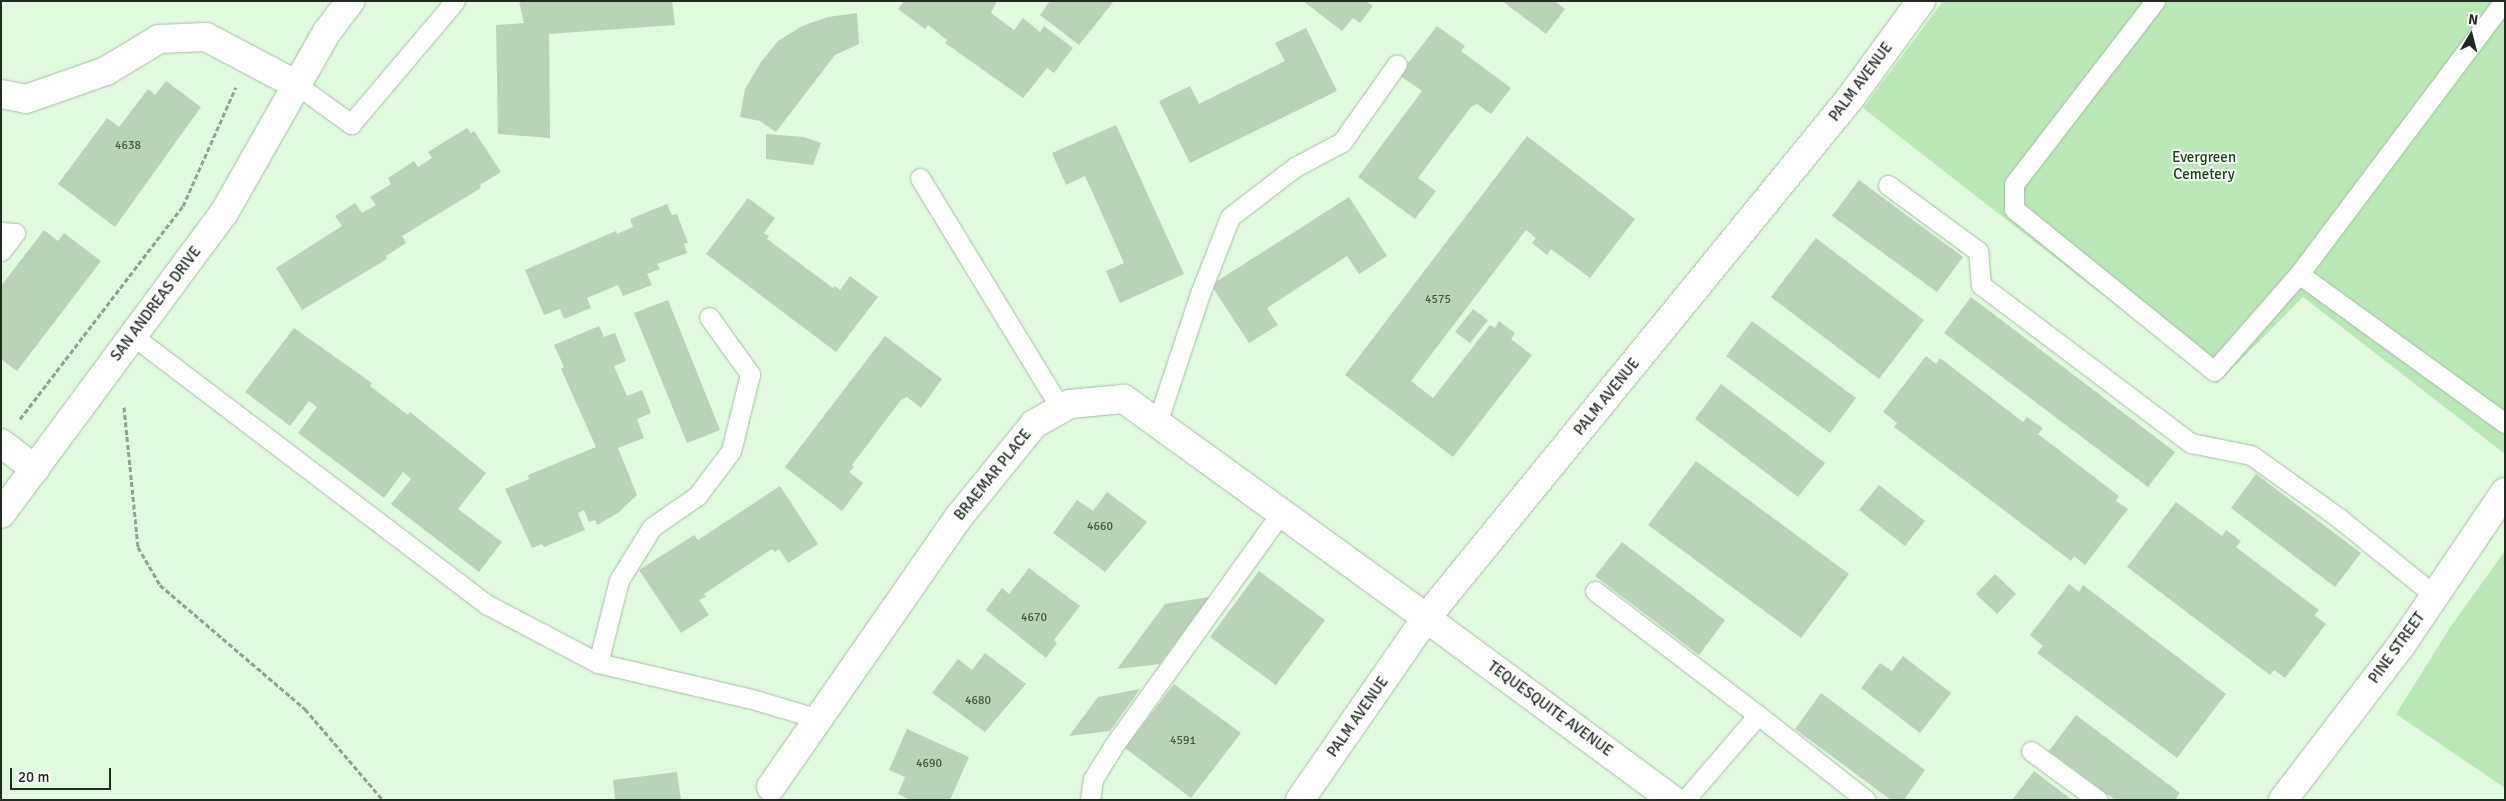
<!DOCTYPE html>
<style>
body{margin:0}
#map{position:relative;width:2506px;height:801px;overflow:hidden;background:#e1fadf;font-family:Signika,sans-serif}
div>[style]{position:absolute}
.green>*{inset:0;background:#bae8b6}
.building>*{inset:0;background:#bad2b8}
.path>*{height:3px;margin-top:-1.5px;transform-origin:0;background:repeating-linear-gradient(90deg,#91a38f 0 5px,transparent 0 7.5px)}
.roads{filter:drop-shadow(0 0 1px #a6bda4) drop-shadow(0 0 1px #a6bda4)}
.service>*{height:19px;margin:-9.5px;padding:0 9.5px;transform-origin:9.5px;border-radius:9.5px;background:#fff}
.minor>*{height:28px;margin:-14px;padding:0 14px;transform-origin:14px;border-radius:14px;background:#fff}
.tertiary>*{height:28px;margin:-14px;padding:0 14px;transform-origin:14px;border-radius:14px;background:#fff}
span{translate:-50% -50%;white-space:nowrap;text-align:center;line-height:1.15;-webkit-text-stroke:4px #fff;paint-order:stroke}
.number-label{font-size:12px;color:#475446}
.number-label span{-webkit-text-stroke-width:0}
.street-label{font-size:15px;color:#212a20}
.park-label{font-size:15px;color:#0a4d0a}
.frame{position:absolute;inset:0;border:2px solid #212a20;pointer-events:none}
.north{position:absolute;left:2446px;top:10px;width:50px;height:50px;-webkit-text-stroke:4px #fff;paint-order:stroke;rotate:8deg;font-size:14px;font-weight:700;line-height:20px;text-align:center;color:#212a20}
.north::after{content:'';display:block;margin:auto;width:18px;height:22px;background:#212a20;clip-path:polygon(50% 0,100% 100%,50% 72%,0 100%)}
.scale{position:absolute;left:10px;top:768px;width:101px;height:22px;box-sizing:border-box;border:2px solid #212a20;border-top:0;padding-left:6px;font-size:15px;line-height:18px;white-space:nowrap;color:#212a20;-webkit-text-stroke:4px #fff;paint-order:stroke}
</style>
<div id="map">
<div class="green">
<i style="clip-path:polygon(1943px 1px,2505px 1px,2505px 454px,2303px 297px,2217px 384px,1863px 108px)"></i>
<i style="clip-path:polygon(2505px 551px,2505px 788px,2396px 714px,2451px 626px)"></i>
</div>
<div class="building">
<i style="clip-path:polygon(519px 1px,672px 1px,675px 25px,549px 34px,550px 138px,498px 134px,496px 25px,524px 23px)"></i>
<i style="clip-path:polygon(904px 1px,997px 1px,991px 13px,1014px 30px,1023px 18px,1040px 32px,1044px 26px,1073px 48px,1054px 73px,1047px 68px,1023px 98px,945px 43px,947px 40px,928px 25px,925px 29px,898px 9px)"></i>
<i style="clip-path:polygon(1050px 1px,1114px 1px,1079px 45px,1040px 15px)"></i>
<i style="clip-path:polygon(1303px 1px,1366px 1px,1373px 6px,1360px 23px,1353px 18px,1342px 31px)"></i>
<i style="clip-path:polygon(1502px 1px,1555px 1px,1565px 9px,1546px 34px)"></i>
<i style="clip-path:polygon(857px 13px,859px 44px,835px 55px,776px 132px,760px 121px,740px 117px,745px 89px,761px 62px,778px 41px,802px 26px,828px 17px)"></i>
<i style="clip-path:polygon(1437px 26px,1465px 46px,1461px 51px,1511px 88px,1491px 114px,1477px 104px,1471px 107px,1418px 178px,1436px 191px,1415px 219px,1358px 177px,1422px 91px,1399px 75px)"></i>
<i style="clip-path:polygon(1306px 28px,1337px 91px,1190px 163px,1159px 101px,1190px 86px,1199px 104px,1285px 61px,1275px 43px)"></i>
<i style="clip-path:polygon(166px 81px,201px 107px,115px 227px,58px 184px,107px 118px,119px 127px,148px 89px,155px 95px)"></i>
<i style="clip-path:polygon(1116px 125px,1184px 274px,1120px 303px,1106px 271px,1124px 263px,1085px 176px,1066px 185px,1052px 153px)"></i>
<i style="clip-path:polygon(467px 128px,471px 133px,474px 131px,501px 172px,480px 185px,481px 188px,402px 236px,406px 243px,386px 256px,387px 259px,302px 310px,276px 268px,342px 226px,335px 216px,355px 203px,362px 213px,376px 205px,370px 197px,391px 184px,388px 178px,414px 161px,418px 167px,432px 158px,428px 152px)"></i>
<i style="clip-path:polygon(766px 134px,804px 137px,821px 143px,813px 165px,766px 159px)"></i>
<i style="clip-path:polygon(1527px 136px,1635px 219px,1590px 278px,1551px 249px,1547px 255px,1532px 243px,1536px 238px,1526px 230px,1411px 381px,1433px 398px,1490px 325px,1495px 328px,1499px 321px,1515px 333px,1511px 339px,1532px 355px,1453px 457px,1345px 375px)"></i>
<i style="clip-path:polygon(1859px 180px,1963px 257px,1937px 292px,1832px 216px)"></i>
<i style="clip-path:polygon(1349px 197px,1387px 256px,1359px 274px,1347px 256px,1267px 308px,1278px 325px,1249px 343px,1211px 285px)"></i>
<i style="clip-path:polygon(748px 198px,775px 218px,764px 233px,769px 236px,767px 239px,833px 288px,835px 286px,840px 290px,850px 276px,878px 297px,836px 352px,706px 254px)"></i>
<i style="clip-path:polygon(667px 204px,672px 215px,677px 214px,688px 243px,684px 244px,687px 253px,657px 264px,660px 269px,647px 274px,652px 285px,623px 296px,618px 285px,587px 298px,591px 308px,564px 319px,560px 309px,544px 315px,525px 270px,616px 231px,617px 234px,633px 227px,630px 219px)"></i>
<i style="clip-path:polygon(44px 230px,58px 241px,64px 233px,101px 261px,17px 371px,1px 359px,1px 286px)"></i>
<i style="clip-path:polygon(1816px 238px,1924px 320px,1879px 379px,1771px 297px)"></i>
<i style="clip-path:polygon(1971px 297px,2175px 452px,2148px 487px,1944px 333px)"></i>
<i style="clip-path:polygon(668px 300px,720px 430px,687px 443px,634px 313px)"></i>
<i style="clip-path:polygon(1473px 309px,1488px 320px,1470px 343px,1455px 332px)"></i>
<i style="clip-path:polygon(1752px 321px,1856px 398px,1830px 433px,1726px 356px)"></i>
<i style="clip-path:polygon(599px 326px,604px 337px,615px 333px,626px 361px,614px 366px,627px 396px,642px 390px,651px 413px,637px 419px,644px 438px,618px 448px,637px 495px,618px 513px,597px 525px,595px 520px,589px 522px,584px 510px,578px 513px,585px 530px,544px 547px,542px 544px,532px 548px,505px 489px,529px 479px,528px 475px,596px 447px,561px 369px,564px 367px,554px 345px)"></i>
<i style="clip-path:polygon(294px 328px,372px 383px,370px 386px,408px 415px,410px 412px,486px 473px,458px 509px,502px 542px,479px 572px,391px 504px,411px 479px,403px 472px,384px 498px,298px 433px,317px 407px,309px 401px,290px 426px,245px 392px)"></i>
<i style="clip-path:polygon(885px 336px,942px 379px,921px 408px,907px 397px,901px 400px,852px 465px,854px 467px,849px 472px,863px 483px,842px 511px,785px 467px)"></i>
<i style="clip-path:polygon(1926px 356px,1936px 364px,1940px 358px,2023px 422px,2027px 417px,2043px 428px,2038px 434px,2119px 496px,2116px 501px,2128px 509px,2085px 565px,2074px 556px,2071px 561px,1894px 427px,1897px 423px,1883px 412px)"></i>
<i style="clip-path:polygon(1721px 384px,1825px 463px,1798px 497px,1695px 419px)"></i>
<i style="clip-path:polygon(1696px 461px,1849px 574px,1801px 638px,1648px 525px)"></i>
<i style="clip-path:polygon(2256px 474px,2361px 553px,2335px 587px,2231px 508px)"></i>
<i style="clip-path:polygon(1879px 485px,1925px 521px,1905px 546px,1859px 510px)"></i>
<i style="clip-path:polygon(780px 486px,818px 544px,788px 563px,779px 549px,775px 552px,772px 549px,704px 594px,706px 597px,699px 600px,709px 615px,681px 633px,639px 570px,694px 535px,698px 540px)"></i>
<i style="clip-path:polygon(1107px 492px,1147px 522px,1105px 572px,1053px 533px,1077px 500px,1093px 511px)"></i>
<i style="clip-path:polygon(2176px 502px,2222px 536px,2226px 530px,2241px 541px,2236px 547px,2319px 610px,2314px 615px,2326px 624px,2285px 678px,2274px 670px,2270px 675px,2127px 567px)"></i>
<i style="clip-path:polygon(1622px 542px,1725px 620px,1699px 655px,1595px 576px)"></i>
<i style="clip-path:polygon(1029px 568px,1080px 606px,1054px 640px,1057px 643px,1046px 658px,986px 610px,1002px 588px,1009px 594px)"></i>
<i style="clip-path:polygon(1259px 571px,1325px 620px,1276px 685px,1210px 637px)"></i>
<i style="clip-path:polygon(1995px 574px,2016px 594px,1997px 614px,1976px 594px)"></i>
<i style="clip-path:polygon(2069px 584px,2079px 592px,2083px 585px,2226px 694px,2177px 758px,2037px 653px,2043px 646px,2030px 635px)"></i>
<i style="clip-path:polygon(1209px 597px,1160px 664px,1117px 669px,1165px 604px)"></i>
<i style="clip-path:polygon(985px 653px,1026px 684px,985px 732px,932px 693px,958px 659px,972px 670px)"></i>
<i style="clip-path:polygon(1903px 656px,1951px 693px,1920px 733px,1861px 688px,1880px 663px,1892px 671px)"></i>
<i style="clip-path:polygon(1174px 684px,1241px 733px,1191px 798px,1125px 748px)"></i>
<i style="clip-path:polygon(1140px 689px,1110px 731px,1069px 736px,1098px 697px)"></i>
<i style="clip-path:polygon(1821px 693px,1925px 770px,1904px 800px,1891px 800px,1795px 729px)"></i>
<i style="clip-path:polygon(2076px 715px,2180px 793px,2175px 800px,2115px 800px,2049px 751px)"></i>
<i style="clip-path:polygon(907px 729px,969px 757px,950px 800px,910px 800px,898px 794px,905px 777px,889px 770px)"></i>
<i style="clip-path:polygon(2034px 771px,2072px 800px,2012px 800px)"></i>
<i style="clip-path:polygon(677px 772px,681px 800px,615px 800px,613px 780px)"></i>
</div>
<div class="path">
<i style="left:124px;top:407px;width:141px;rotate:84.3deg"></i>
<i style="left:138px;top:547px;width:44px;rotate:59.9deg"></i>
<i style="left:160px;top:585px;width:191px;rotate:40.5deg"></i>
<i style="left:305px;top:709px;width:120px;rotate:49.4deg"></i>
<i style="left:20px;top:419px;width:268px;rotate:-52.6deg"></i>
<i style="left:183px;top:206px;width:130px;rotate:-66deg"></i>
</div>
<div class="roads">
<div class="service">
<i style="left:2155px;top:1px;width:231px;rotate:127.6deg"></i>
<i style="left:2014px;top:184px;width:25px;rotate:90deg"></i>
<i style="left:2014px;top:209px;width:257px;rotate:39deg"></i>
<i style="left:2214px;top:371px;width:129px;rotate:-48.8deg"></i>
<i style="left:2504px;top:1px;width:341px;rotate:126.9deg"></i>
<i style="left:2299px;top:274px;width:254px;rotate:35.9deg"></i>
<i style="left:297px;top:85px;width:67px;rotate:35.8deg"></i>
<i style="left:351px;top:124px;width:161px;rotate:-49.8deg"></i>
<i style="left:920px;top:178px;width:271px;rotate:58.6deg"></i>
<i style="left:1888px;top:185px;width:112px;rotate:36.3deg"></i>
<i style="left:1978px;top:251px;width:34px;rotate:85deg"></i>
<i style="left:1981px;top:285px;width:263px;rotate:37deg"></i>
<i style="left:2191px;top:443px;width:61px;rotate:11.3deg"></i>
<i style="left:2251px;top:455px;width:108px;rotate:35.6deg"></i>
<i style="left:2339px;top:518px;width:122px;rotate:39deg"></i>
<i style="left:1px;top:232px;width:14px;rotate:4deg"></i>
<i style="left:15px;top:233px;width:23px;rotate:128deg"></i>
<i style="left:133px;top:336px;width:445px;rotate:37.2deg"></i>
<i style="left:488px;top:605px;width:124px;rotate:27.8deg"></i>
<i style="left:598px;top:663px;width:158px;rotate:13.2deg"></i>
<i style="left:752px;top:699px;width:70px;rotate:16.6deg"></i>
<i style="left:1157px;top:423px;width:139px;rotate:-71.6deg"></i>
<i style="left:1201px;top:291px;width:79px;rotate:-68.6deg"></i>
<i style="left:1230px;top:217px;width:82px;rotate:-37.6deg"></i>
<i style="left:1295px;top:167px;width:53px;rotate:-28deg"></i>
<i style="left:1342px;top:142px;width:95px;rotate:-54.8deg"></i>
<i style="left:1595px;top:591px;width:205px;rotate:37.3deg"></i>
<i style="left:1758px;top:715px;width:112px;rotate:130.7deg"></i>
<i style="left:598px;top:663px;width:86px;rotate:-75.8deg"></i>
<i style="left:619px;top:580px;width:62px;rotate:-58.1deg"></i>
<i style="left:652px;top:527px;width:55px;rotate:-34.6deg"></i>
<i style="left:697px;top:496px;width:56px;rotate:-52.9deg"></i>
<i style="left:731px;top:451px;width:79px;rotate:-76.1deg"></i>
<i style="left:750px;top:374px;width:70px;rotate:-125.7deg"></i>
<i style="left:1758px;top:715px;width:137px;rotate:38.2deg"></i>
<i style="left:2031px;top:751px;width:83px;rotate:36.2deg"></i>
<i style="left:1090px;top:800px;width:21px;rotate:-82deg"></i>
<i style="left:1093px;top:779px;width:36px;rotate:-58deg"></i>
<i style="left:1112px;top:748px;width:289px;rotate:-54.3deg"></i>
</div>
<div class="minor">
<i style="left:1px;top:94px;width:25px;rotate:11deg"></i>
<i style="left:26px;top:99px;width:85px;rotate:-19.3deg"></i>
<i style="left:106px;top:71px;width:62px;rotate:-31.1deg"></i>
<i style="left:159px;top:39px;width:47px;rotate:-2.4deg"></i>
<i style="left:206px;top:37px;width:103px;rotate:27.8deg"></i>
<i style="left:1px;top:443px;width:43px;rotate:37.4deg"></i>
<i style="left:1px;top:514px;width:375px;rotate:-53.5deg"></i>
<i style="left:224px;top:213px;width:208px;rotate:-60.4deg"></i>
<i style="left:327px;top:32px;width:39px;rotate:-53deg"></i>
<i style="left:771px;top:787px;width:328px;rotate:-55.2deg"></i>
<i style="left:958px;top:518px;width:121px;rotate:-51deg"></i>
<i style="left:1034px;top:424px;width:41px;rotate:-29.1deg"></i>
<i style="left:1070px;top:404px;width:54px;rotate:-5.3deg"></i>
<i style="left:1124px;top:399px;width:373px;rotate:35.9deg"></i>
</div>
<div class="tertiary">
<i style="left:1426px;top:618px;width:307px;rotate:36.4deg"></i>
<i style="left:1300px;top:800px;width:221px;rotate:-55.3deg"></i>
<i style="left:1426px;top:618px;width:672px;rotate:-50.79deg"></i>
<i style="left:1851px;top:97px;width:119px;rotate:-53.9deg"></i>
<i style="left:2283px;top:800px;width:193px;rotate:-52.6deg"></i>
<i style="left:2400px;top:647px;width:187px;rotate:-55.9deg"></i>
</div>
</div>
<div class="number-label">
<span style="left:128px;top:146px">4638</span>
<span style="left:1438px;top:300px">4575</span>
<span style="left:1100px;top:527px">4660</span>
<span style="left:1034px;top:618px">4670</span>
<span style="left:978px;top:701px">4680</span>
<span style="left:1183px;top:741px">4591</span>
<span style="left:929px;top:764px">4690</span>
</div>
<div class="street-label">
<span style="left:1861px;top:82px;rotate:-53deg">PALM AVENUE</span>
<span style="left:156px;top:304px;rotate:-53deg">SAN ANDREAS DRIVE</span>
<span style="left:1607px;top:397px;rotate:-51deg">PALM AVENUE</span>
<span style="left:993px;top:475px;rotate:-51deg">BRAEMAR PLACE</span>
<span style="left:2397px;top:648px;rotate:-54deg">PINE STREET</span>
<span style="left:1550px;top:709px;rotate:36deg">TEQUESQUITE AVENUE</span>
<span style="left:1358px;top:717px;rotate:-55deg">PALM AVENUE</span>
</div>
<div class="park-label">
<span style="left:2204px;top:166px">Evergreen<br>Cemetery</span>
</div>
<div class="frame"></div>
<div class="north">N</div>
<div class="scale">20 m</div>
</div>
